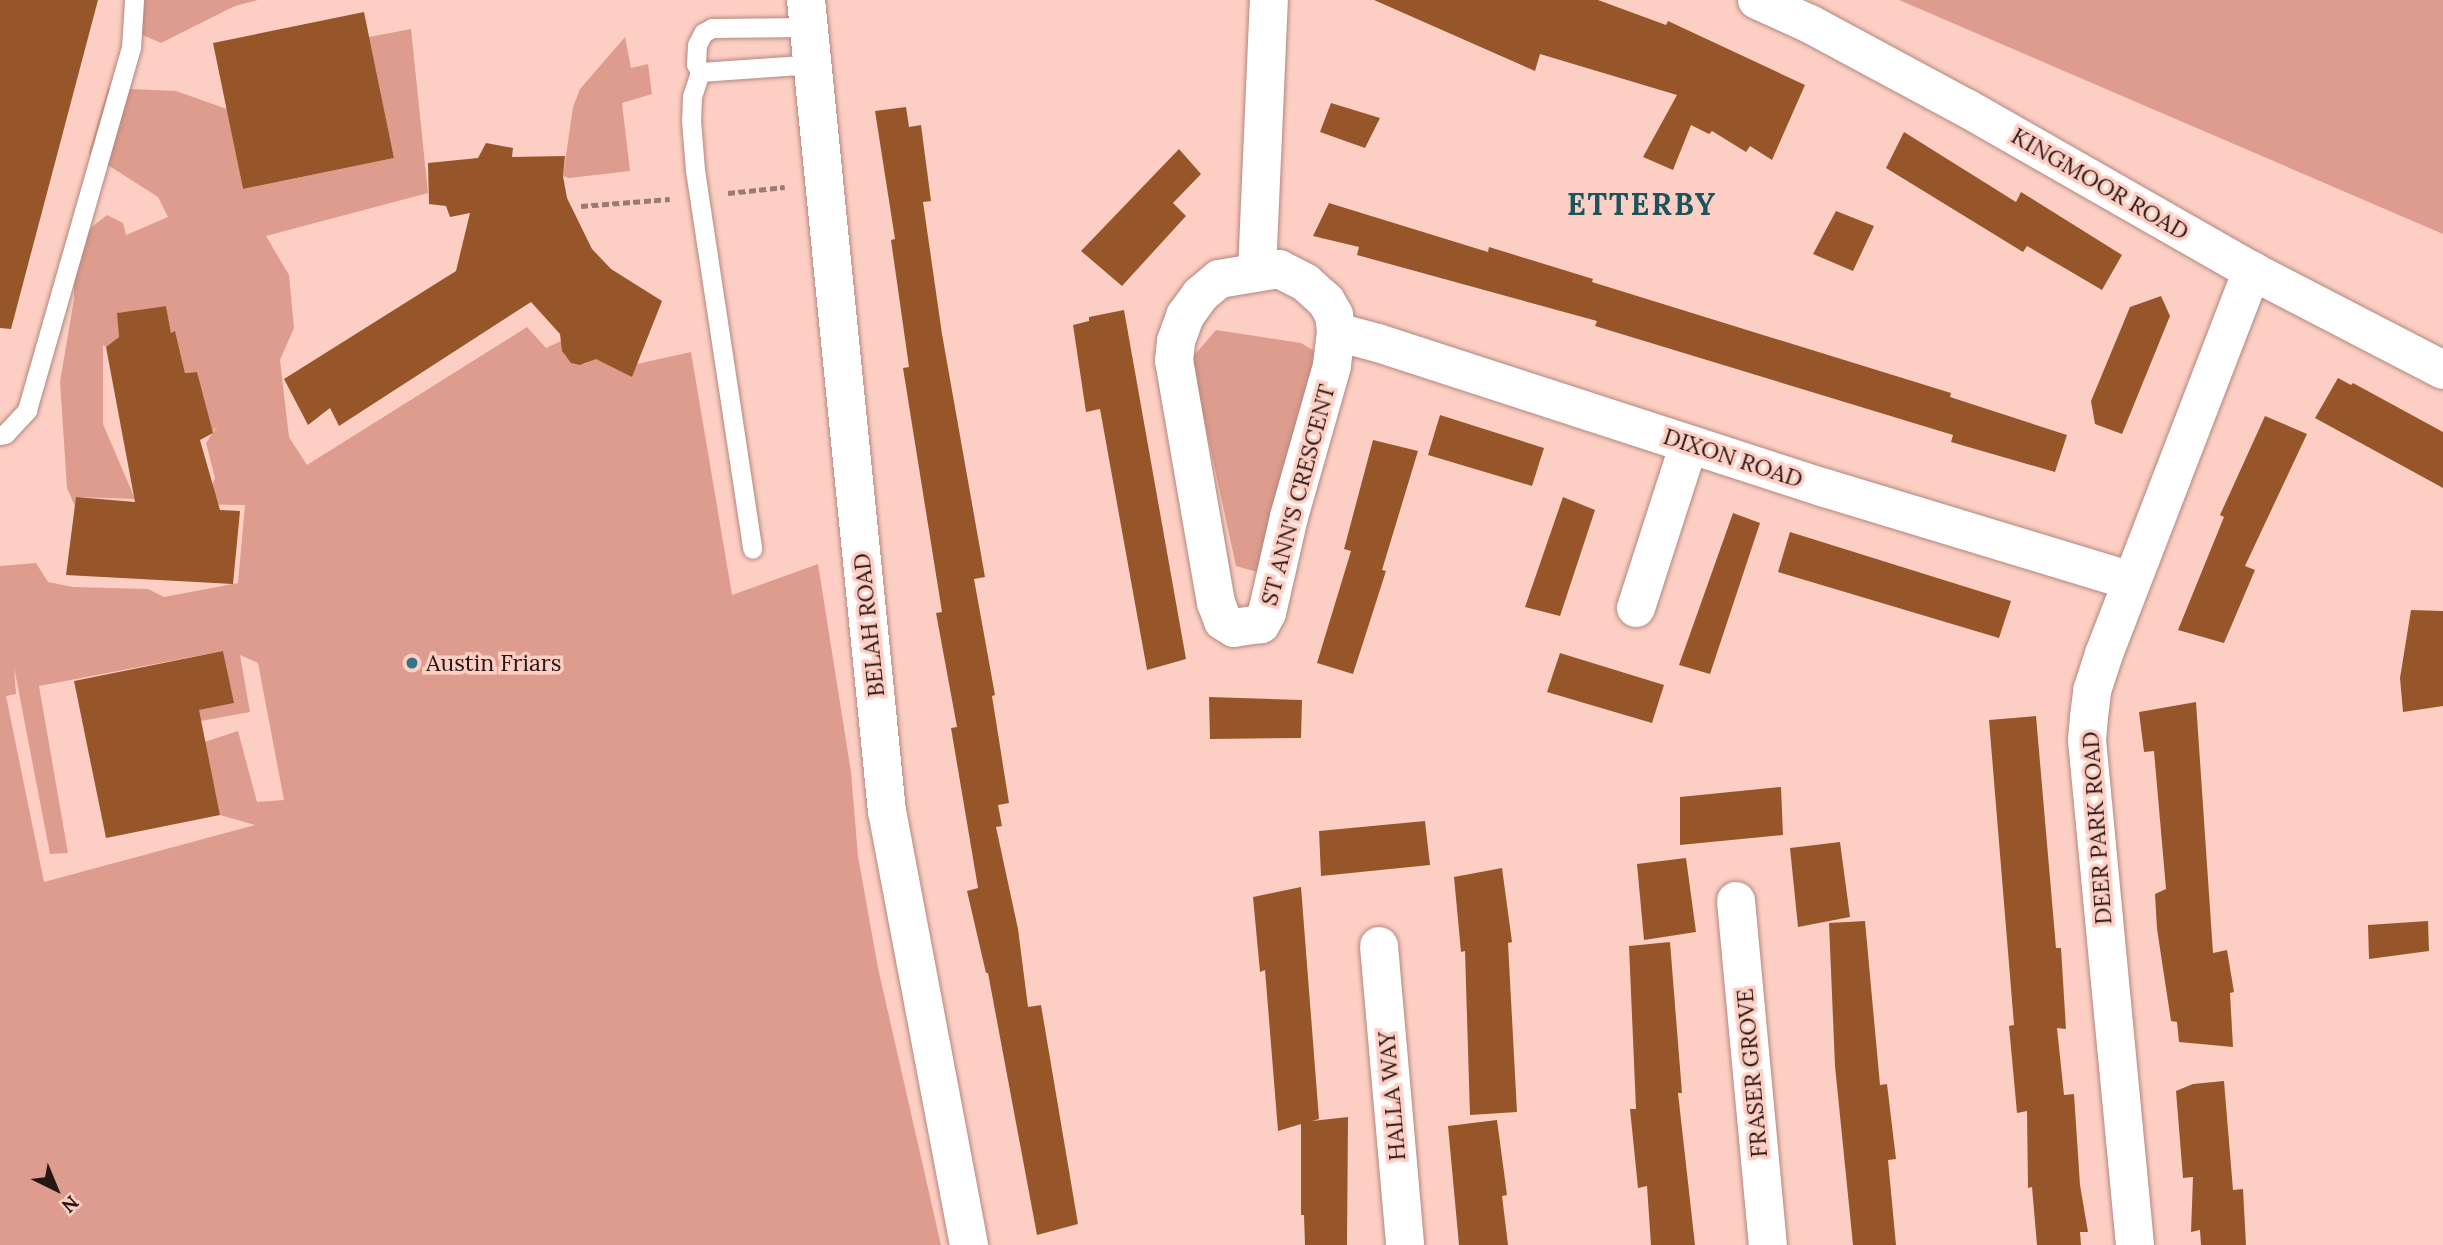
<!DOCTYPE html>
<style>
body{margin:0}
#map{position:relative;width:2443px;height:1245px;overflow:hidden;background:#fdcfc4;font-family:Lora,serif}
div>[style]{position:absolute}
.green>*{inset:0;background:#dd9c8e}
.building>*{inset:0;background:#965629}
.path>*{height:4.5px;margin-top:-2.25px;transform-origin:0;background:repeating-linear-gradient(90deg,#9a7a73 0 7px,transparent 0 10.5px)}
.roads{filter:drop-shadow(0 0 2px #b2877e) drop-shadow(0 0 2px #b2877e)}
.lane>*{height:19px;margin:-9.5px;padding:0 9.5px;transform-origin:9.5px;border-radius:9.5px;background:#fff}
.street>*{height:38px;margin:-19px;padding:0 19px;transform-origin:19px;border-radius:19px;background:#fff}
.secondary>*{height:38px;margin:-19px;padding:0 19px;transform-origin:19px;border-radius:19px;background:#fff}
.dots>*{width:19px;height:19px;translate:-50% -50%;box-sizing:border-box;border:4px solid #fdcfc4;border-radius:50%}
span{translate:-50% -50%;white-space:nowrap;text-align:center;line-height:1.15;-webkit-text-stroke:7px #fdcfc4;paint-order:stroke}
.street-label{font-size:23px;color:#271714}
.poi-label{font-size:23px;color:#271714}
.left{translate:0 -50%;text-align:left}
.district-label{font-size:30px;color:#1b535e;font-weight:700;letter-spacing:2px}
.north{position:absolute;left:21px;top:1154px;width:70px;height:70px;-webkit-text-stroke:5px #fdcfc4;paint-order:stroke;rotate:137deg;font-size:19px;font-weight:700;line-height:28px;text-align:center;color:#271714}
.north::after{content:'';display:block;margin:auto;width:24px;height:32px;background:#271714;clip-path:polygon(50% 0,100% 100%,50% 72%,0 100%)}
</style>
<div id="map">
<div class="green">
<i style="clip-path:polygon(132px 0,258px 0,235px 6px,161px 43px,127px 28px)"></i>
<i style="clip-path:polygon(1899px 0,2443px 0,2443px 234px)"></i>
<i style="clip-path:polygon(evenodd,411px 29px,428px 193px,266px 236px,289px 275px,294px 328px,280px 360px,289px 437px,307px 465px,527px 327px,546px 348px,561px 341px,565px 356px,574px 364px,585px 364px,595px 358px,631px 376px,637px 364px,691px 352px,732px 595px,818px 564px,851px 772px,858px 856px,878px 968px,941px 1245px,0 1245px,0 566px,36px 563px,48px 582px,73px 587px,148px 589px,164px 597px,238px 583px,245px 505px,179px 504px,178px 494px,211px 488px,215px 478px,206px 443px,218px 425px,210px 434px,197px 372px,185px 373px,175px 332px,171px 333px,166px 306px,118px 313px,119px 337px,106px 347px,103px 345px,103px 424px,135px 499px,76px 497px,75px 506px,67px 488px,60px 382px,74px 299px,74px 267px,88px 230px,107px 215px,123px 223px,126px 235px,168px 217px,158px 197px,89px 153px,108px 88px,176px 91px,227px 109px,243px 189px,394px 158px,369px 37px,411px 29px,223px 651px,233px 703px,173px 715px,181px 754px,206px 747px,220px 815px,255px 825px,44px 882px,6px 696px,16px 694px,14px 667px,50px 854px,68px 853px,39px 686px,223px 651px,411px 29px,240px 655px,258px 663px,284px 800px,257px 802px,238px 731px,186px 748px,179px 725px,250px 712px,240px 655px)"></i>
<i style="clip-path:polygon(625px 37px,631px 68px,648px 64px,652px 94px,622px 103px,630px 171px,569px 178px,563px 176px,573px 107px,580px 89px)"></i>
<i style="clip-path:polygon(1216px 330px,1301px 343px,1321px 355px,1257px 572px,1236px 566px,1191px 359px)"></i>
</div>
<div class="building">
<i style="clip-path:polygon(0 0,98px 0,11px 329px,0 328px)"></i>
<i style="clip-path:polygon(1374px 0,1598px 0,1666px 25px,1668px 21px,1805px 85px,1772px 160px,1750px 146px,1746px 152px,1712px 131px,1709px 134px,1691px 125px,1673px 170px,1643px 157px,1677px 95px,1540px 54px,1535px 71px)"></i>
<i style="clip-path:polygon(364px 12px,394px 158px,243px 189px,213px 43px)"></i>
<i style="clip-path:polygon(1331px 103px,1380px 118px,1365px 148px,1320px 132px)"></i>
<i style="clip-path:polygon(906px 107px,909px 127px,921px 125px,931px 201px,923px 202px,942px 334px,985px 577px,974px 579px,995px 695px,992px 696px,1009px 803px,998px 805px,1002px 826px,996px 827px,1018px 929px,1028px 1007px,1041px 1005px,1078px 1224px,1037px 1235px,988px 973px,986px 973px,967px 891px,978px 888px,951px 728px,957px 727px,936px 613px,942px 612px,903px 368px,909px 367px,891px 240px,895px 239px,875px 111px)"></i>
<i style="clip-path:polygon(1904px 132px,2016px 202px,2021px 192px,2122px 255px,2102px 290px,2027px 246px,2023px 252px,1886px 168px)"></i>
<i style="clip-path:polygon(486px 143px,513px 148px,512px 157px,565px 156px,563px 176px,567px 198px,592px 249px,611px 269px,662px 301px,632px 377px,596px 359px,580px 365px,571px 363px,562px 351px,560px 334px,531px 302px,339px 426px,330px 408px,308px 425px,284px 379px,456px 271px,470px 213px,450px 217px,446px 206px,429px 204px,428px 163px,478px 158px)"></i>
<i style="clip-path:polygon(1179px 149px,1201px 174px,1173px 203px,1186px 216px,1122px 286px,1081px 251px)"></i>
<i style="clip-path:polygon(1329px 203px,1488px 252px,1489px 247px,1593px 279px,1592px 282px,1951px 393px,1950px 397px,2067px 435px,2055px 472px,1951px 442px,1953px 435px,1595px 326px,1597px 321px,1357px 255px,1359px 247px,1313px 236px)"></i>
<i style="clip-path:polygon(1836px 211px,1874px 226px,1853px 271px,1813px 254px)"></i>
<i style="clip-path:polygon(2161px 296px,2170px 316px,2122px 434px,2095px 424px,2091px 401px,2130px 307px)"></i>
<i style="clip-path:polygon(166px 306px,171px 333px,175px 331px,185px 373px,197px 372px,213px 433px,200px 440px,220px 510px,240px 511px,233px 584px,66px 575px,76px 497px,135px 502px,106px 347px,119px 337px,117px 313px)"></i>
<i style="clip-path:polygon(1124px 310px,1186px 659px,1147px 670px,1100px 409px,1086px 412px,1073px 325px,1089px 321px,1089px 317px)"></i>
<i style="clip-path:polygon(2338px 378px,2351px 385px,2353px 383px,2443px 432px,2443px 488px,2315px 418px)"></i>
<i style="clip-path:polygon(1440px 415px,1544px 448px,1532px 486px,1428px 455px)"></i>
<i style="clip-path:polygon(2265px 416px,2307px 434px,2245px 566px,2255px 570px,2224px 643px,2178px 630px,2224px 517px,2220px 515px)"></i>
<i style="clip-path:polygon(1373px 440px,1418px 451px,1382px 570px,1386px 571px,1353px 674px,1317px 663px,1351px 551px,1344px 549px)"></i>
<i style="clip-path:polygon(1563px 497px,1595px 510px,1560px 616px,1525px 607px)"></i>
<i style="clip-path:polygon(1733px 513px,1760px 523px,1710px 674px,1679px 665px)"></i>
<i style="clip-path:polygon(1790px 532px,2011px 601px,1999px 638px,1778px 572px)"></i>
<i style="clip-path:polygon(2411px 610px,2443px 611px,2443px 706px,2403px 712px,2400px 678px)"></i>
<i style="clip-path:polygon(223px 651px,234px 703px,199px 710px,220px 815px,106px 838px,74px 681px)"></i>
<i style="clip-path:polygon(1560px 653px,1664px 685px,1652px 723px,1547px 692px)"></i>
<i style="clip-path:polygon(1209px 697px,1302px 700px,1301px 738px,1210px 739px)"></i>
<i style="clip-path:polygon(2196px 702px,2213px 953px,2227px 950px,2234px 992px,2230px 993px,2233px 1047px,2179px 1042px,2177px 1022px,2171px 1021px,2157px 929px,2155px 894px,2166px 889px,2154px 751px,2144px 752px,2139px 712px)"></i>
<i style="clip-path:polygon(2036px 716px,2056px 948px,2061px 948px,2066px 1029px,2057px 1028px,2064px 1095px,2074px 1094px,2080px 1185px,2088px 1232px,2080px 1232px,2081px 1245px,2037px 1245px,2032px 1187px,2028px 1188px,2027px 1111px,2017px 1113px,2009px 1026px,2014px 1025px,1989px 720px)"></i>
<i style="clip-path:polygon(1781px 787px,1783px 835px,1680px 845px,1680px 797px)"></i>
<i style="clip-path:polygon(1425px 821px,1430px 865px,1321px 876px,1319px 831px)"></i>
<i style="clip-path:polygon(1840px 842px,1850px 917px,1798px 927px,1790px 848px)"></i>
<i style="clip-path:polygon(1686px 858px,1696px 932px,1644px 940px,1637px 864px)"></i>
<i style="clip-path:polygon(1502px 868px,1512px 942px,1508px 943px,1517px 1112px,1470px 1115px,1465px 951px,1461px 952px,1454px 877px)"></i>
<i style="clip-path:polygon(1301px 887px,1319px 1119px,1312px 1121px,1348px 1117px,1347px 1245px,1305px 1245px,1304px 1215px,1301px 1215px,1301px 1124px,1278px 1131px,1265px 970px,1260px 972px,1253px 897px)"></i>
<i style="clip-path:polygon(1865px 921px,1880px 1085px,1887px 1084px,1896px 1159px,1888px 1160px,1896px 1245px,1853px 1245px,1835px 1066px,1829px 923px)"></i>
<i style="clip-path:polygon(2428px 921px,2429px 951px,2369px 959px,2368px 925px)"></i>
<i style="clip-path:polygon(1670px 942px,1682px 1093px,1678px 1093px,1695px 1245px,1651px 1245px,1647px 1186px,1638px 1188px,1630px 1109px,1636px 1109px,1629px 946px)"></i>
<i style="clip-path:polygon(2224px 1081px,2233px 1190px,2243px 1189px,2246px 1245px,2201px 1245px,2200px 1230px,2191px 1232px,2193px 1177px,2183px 1178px,2176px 1091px,2193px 1084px)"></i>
<i style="clip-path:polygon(1497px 1120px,1507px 1195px,1502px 1196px,1508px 1245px,1459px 1245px,1448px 1126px)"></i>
</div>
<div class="path">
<i style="left:728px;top:193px;width:57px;rotate:-6deg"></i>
<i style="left:581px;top:206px;width:89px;rotate:-4.5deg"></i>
</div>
<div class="roads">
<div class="lane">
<i style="left:809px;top:27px;width:97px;rotate:179.4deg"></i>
<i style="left:712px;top:28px;width:10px;rotate:151deg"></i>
<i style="left:703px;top:33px;width:13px;rotate:117deg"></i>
<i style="left:697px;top:45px;width:19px;rotate:93deg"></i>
<i style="left:696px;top:64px;width:9px;rotate:63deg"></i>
<i style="left:700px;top:72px;width:113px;rotate:-4deg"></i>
<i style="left:700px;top:72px;width:25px;rotate:108deg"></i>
<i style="left:692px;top:96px;width:24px;rotate:92deg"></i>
<i style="left:691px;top:120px;width:50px;rotate:85.4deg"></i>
<i style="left:695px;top:170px;width:383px;rotate:81.4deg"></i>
<i style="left:0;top:435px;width:5px;rotate:-11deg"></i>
<i style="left:5px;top:434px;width:33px;rotate:-47deg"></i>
<i style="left:27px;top:410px;width:377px;rotate:-74deg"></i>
<i style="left:131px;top:48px;width:48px;rotate:-86.4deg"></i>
</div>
<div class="street">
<i style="left:806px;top:0;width:815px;rotate:84.3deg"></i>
<i style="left:887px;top:811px;width:442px;rotate:79.3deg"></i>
<i style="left:1279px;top:269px;width:30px;rotate:27deg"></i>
<i style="left:1306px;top:283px;width:27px;rotate:42deg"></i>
<i style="left:1326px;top:301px;width:16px;rotate:60deg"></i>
<i style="left:1334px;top:315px;width:17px;rotate:83deg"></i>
<i style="left:1336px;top:332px;width:34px;rotate:97deg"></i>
<i style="left:1332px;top:366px;width:157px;rotate:105.9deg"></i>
<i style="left:1289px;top:517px;width:98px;rotate:102.9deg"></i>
<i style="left:1267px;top:613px;width:13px;rotate:119deg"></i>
<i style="left:1261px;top:624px;width:27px;rotate:172deg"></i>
<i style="left:1234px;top:628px;width:13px;rotate:-148deg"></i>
<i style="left:1223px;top:621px;width:19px;rotate:-111deg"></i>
<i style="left:1216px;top:603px;width:246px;rotate:-99.8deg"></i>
<i style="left:1174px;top:361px;width:20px;rotate:-84deg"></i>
<i style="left:1176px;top:341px;width:27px;rotate:-70deg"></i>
<i style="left:1185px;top:316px;width:26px;rotate:-54deg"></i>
<i style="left:1200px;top:295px;width:25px;rotate:-40deg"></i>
<i style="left:1219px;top:279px;width:61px;rotate:-9.5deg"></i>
<i style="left:1257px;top:272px;width:272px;rotate:-87.5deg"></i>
<i style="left:1336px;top:332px;width:43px;rotate:14.7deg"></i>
<i style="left:1378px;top:343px;width:470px;rotate:18deg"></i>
<i style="left:1825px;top:488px;width:320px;rotate:16.9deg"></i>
<i style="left:1636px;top:608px;width:172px;rotate:-72.1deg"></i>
<i style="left:1736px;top:901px;width:345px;rotate:84.7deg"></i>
<i style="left:1379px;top:946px;width:300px;rotate:85deg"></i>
<i style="left:2135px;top:1245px;width:507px;rotate:-95.43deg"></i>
<i style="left:2087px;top:740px;width:23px;rotate:-85deg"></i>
<i style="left:2089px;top:717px;width:26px;rotate:-83deg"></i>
<i style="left:2092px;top:691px;width:39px;rotate:-72deg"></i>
<i style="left:2104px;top:654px;width:411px;rotate:-68.9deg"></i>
</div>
<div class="secondary">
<i style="left:1757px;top:0;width:58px;rotate:24.4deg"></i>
<i style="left:1810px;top:24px;width:179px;rotate:28.3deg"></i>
<i style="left:1968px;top:109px;width:327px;rotate:29.7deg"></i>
<i style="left:2252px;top:271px;width:215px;rotate:27.4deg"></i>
</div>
</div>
<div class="dots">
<i style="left:412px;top:663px;background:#327785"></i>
</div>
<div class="street-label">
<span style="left:2100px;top:184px;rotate:30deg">KINGMOOR ROAD</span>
<span style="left:1733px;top:458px;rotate:18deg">DIXON ROAD</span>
<span style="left:1298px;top:495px;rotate:-75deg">ST ANN'S CRESCENT</span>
<span style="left:869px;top:625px;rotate:-96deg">BELAH ROAD</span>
<span style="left:2097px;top:828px;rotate:-94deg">DEER PARK ROAD</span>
<span style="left:1752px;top:1073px;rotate:-95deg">FRASER GROVE</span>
<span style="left:1392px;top:1096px;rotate:-95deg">HALLA WAY</span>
</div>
<div class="poi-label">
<span class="left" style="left:426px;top:663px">Austin Friars</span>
</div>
<div class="district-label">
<span style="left:1642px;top:204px">ETTERBY</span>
</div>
<div class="north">N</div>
</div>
